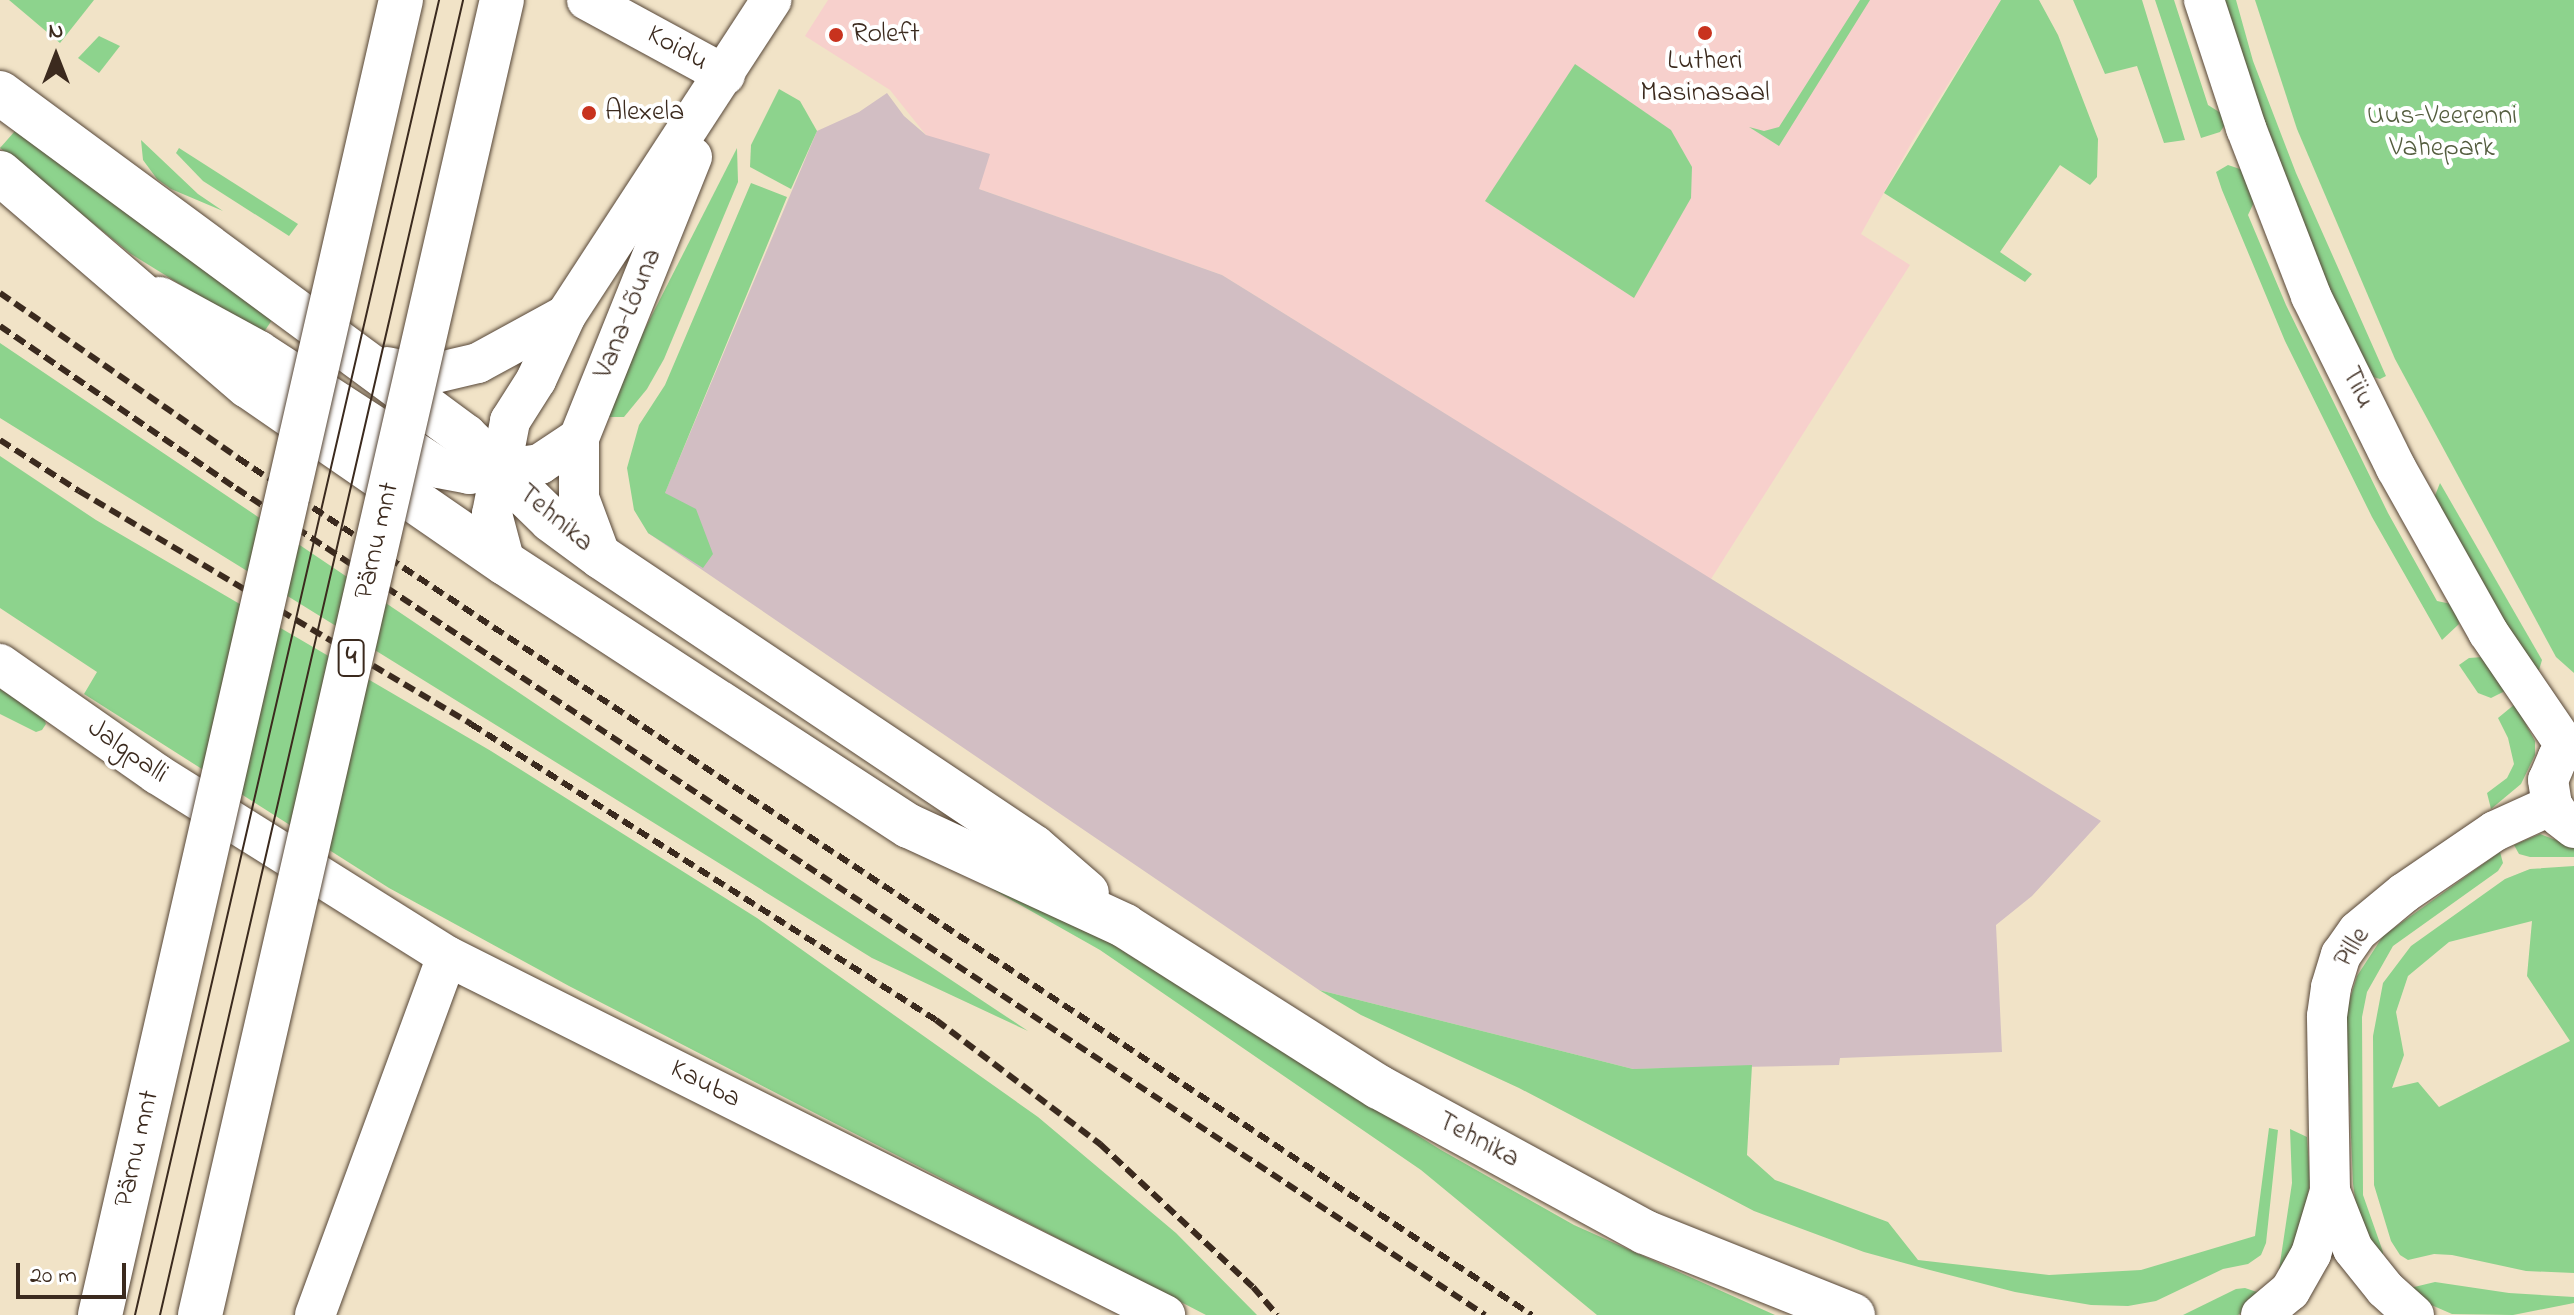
<!DOCTYPE html>
<meta charset="utf-8">
<style>
body{margin:0}
#map{position:relative;width:2574px;height:1315px;overflow:hidden;background:#f1e3c7;font-family:"Indie Flower",sans-serif}
div>[style]{position:absolute}
.built>*{inset:0;background:#f7d0cc}
.industrial>*{inset:0;background:#d2bec3}
.green>*{inset:0;background:#8dd38d}
.roads{filter:drop-shadow(0 0 2px #564637) drop-shadow(0 0 2px #564637)}
.minor>*{height:40px;margin:-20px;padding:0 20px;transform-origin:20px;border-radius:20px;background:#fff}
.major>*{height:44px;margin:-22px;padding:0 22px;transform-origin:22px;border-radius:22px;background:#fff}
.tram>*{height:2px;margin:-1px;padding:0 1px;transform-origin:1px;border-radius:1px;background:#3b2a1e}
.rail>*{height:6px;margin-top:-3px;transform-origin:0;background:repeating-linear-gradient(90deg,#3b2a1e 0 12px,transparent 0 18px)}
.bridges{filter:drop-shadow(0 0 2px #564637) drop-shadow(0 0 2px #564637)}
.major-bridge>*{height:44px;margin:-22px;padding:0 22px;transform-origin:22px;border-radius:22px;background:#fff}
.dots>*{width:22px;height:22px;translate:-50% -50%;box-sizing:border-box;border:4px solid #fff;border-radius:50%}
span{translate:-50% -50%;white-space:nowrap;text-align:center;line-height:1.15;-webkit-text-stroke:8px #fff;paint-order:stroke}
.shield-label span{padding:2px 6px;background:#fff;border:2px solid;border-radius:6px;-webkit-text-stroke-width:0}
.shield-label{font-size:26px;color:#3b2a1e;font-weight:700}
.poi-label{font-size:28px;color:#3b2a1e}
.left{translate:0 -50%;text-align:left}
.street-label{font-size:28px;color:#3b2a1e}
.park-label{font-size:28px;color:#545d3f}
.north{position:absolute;left:16px;top:16px;width:80px;height:80px;-webkit-text-stroke:6px #fff;paint-order:stroke;rotate:0deg;font-size:22px;font-weight:700;line-height:32px;text-align:center;color:#3b2a1e}
.north::after{content:'';display:block;margin:auto;width:28px;height:36px;background:#3b2a1e;clip-path:polygon(50% 0,100% 100%,50% 72%,0 100%)}
.scale{position:absolute;left:16px;top:1263px;width:110px;height:36px;box-sizing:border-box;border:4px solid #3b2a1e;border-top:0;padding-left:10px;font-size:24px;line-height:28px;white-space:nowrap;color:#3b2a1e;-webkit-text-stroke:6px #fff;paint-order:stroke}
</style>
<div id="map">
<div class="built">
<i style="clip-path:polygon(828px 0,2001px 0,1913px 140px,1861px 234px,1910px 265px,1711px 579px,1222px 275px,979px 189px,926px 135px,890px 90px,805px 36px)"></i>
</div>
<div class="industrial">
<i style="clip-path:polygon(887px 93px,904px 116px,926px 135px,990px 154px,979px 189px,1222px 275px,2101px 821px,2032px 896px,1996px 925px,2002px 1052px,1840px 1058px,1839px 1065px,1633px 1069px,1319px 990px,648px 533px,817px 131px,859px 112px)"></i>
</div>
<div class="green">
<i style="clip-path:polygon(9px 0,94px 0,60px 43px)"></i>
<i style="clip-path:polygon(1860px 0,1870px 0,1779px 146px,1749px 127px,1764px 131px,1779px 127px)"></i>
<i style="clip-path:polygon(2001px 0,2039px 0,2058px 35px,2098px 139px,2097px 177px,2090px 185px,2060px 165px,2000px 252px,2032px 274px,2025px 282px,1884px 193px)"></i>
<i style="clip-path:polygon(2073px 0,2142px 0,2185px 140px,2164px 143px,2137px 66px,2105px 74px)"></i>
<i style="clip-path:polygon(2155px 0,2174px 0,2208px 105px,2224px 115px,2225px 125px,2220px 132px,2201px 138px)"></i>
<i style="clip-path:polygon(2219px 0,2236px 0,2253px 61px,2296px 173px,2386px 376px,2380px 379px,2367px 375px,2321px 274px)"></i>
<i style="clip-path:polygon(2255px 0,2574px 0,2574px 673px,2556px 657px,2395px 359px,2297px 129px)"></i>
<i style="clip-path:polygon(99px 36px,120px 46px,99px 73px,78px 58px)"></i>
<i style="clip-path:polygon(1575px 64px,1671px 130px,1692px 167px,1691px 198px,1634px 298px,1485px 201px)"></i>
<i style="clip-path:polygon(779px 89px,800px 101px,817px 131px,791px 189px,750px 167px,751px 145px)"></i>
<i style="clip-path:polygon(15px 131px,272px 320px,262px 335px,131px 254px,0 148px)"></i>
<i style="clip-path:polygon(141px 140px,198px 194px,223px 211px,171px 189px,157px 179px,143px 160px)"></i>
<i style="clip-path:polygon(179px 148px,298px 224px,289px 236px,203px 181px,176px 153px)"></i>
<i style="clip-path:polygon(737px 148px,738px 182px,664px 359px,647px 389px,624px 417px,600px 417px)"></i>
<i style="clip-path:polygon(2228px 165px,2243px 170px,2256px 198px,2248px 215px,2286px 305px,2388px 513px,2437px 601px,2456px 605px,2459px 624px,2442px 640px,2372px 517px,2285px 341px,2222px 190px,2216px 172px)"></i>
<i style="clip-path:polygon(751px 183px,787px 197px,665px 493px,696px 509px,713px 554px,703px 568px,648px 533px,634px 510px,627px 468px,639px 425px,665px 385px)"></i>
<i style="clip-path:polygon(0 343px,558px 719px,1028px 1031px,872px 958px,0 418px)"></i>
<i style="clip-path:polygon(0 456px,96px 520px,491px 751px,757px 918px,1038px 1117px,1176px 1233px,1257px 1315px,1206px 1315px,569px 986px,389px 888px,84px 694px,97px 672px,0 608px)"></i>
<i style="clip-path:polygon(2440px 483px,2542px 660px,2539px 670px,2532px 672px,2434px 498px)"></i>
<i style="clip-path:polygon(2483px 657px,2507px 690px,2491px 698px,2478px 693px,2459px 665px,2469px 658px)"></i>
<i style="clip-path:polygon(0 689px,43px 716px,46px 724px,42px 730px,36px 732px,0 714px)"></i>
<i style="clip-path:polygon(2515px 704px,2535px 741px,2535px 755px,2521px 784px,2491px 809px,2487px 793px,2507px 778px,2514px 764px,2508px 738px,2498px 718px)"></i>
<i style="clip-path:polygon(2540px 834px,2574px 847px,2574px 857px,2530px 857px,2519px 854px,2514px 845px)"></i>
<i style="clip-path:polygon(2500px 852px,2503px 863px,2498px 871px,2393px 946px,2367px 992px,2362px 1017px,2363px 1195px,2383px 1252px,2383px 1269px,2356px 1205px,2353px 1184px,2346px 1019px,2349px 1002px,2357px 976px,2383px 936px)"></i>
<i style="clip-path:polygon(evenodd,2574px 866px,2574px 1273px,2526px 1271px,2452px 1255px,2434px 1254px,2408px 1260px,2400px 1255px,2391px 1241px,2374px 1185px,2373px 1036px,2383px 983px,2411px 946px,2505px 879px,2530px 869px,2574px 866px,2532px 921px,2527px 976px,2570px 1041px,2439px 1107px,2418px 1082px,2392px 1088px,2404px 1055px,2396px 1012px,2408px 976px,2449px 942px,2532px 921px)"></i>
<i style="clip-path:polygon(983px 884px,1088px 929px,1441px 1150px,1574px 1225px,1775px 1315px,1597px 1315px,1421px 1170px,1100px 950px)"></i>
<i style="clip-path:polygon(1319px 990px,1633px 1069px,1752px 1065px,1747px 1155px,1775px 1180px,1888px 1222px,1918px 1260px,2049px 1275px,2141px 1270px,2255px 1236px,2269px 1128px,2278px 1130px,2266px 1243px,2261px 1255px,2248px 1264px,2223px 1269px,2156px 1301px,2128px 1306px,2091px 1305px,2015px 1292px,1926px 1269px,1864px 1252px,1754px 1211px,1519px 1088px,1361px 1015px)"></i>
<i style="clip-path:polygon(2290px 1129px,2307px 1137px,2310px 1182px,2301px 1239px,2279px 1270px,2292px 1183px)"></i>
<i style="clip-path:polygon(2435px 1282px,2509px 1293px,2574px 1297px,2574px 1303px,2513px 1315px,2452px 1314px,2429px 1304px,2410px 1288px)"></i>
<i style="clip-path:polygon(2245px 1288px,2266px 1295px,2238px 1315px,2183px 1315px,2236px 1289px)"></i>
</div>
<div class="roads">
<div class="minor">
<i style="left:587px;top:0;width:157px;rotate:28.5deg"></i>
<i style="left:2204px;top:0;width:135px;rotate:71.8deg"></i>
<i style="left:2246px;top:128px;width:180px;rotate:68.8deg"></i>
<i style="left:2311px;top:296px;width:192px;rotate:63.7deg"></i>
<i style="left:2396px;top:468px;width:188px;rotate:60.7deg"></i>
<i style="left:2488px;top:632px;width:140px;rotate:55.7deg"></i>
<i style="left:160px;top:297px;width:113px;rotate:28.6deg"></i>
<i style="left:259px;top:351px;width:215px;rotate:33deg"></i>
<i style="left:439px;top:468px;width:31px;rotate:11deg"></i>
<i style="left:469px;top:474px;width:72px;rotate:-8deg"></i>
<i style="left:540px;top:464px;width:47px;rotate:-33.7deg"></i>
<i style="left:387px;top:367px;width:41px;rotate:11.3deg"></i>
<i style="left:427px;top:375px;width:52px;rotate:-13.2deg"></i>
<i style="left:478px;top:363px;width:100px;rotate:-28.6deg"></i>
<i style="left:601px;top:557px;width:63px;rotate:-110.4deg"></i>
<i style="left:579px;top:498px;width:60px;rotate:-90deg"></i>
<i style="left:579px;top:438px;width:303px;rotate:-68.1deg"></i>
<i style="left:505px;top:563px;width:51px;rotate:-104.9deg"></i>
<i style="left:492px;top:514px;width:95px;rotate:-79deg"></i>
<i style="left:510px;top:421px;width:49px;rotate:-57.6deg"></i>
<i style="left:536px;top:380px;width:72px;rotate:-65.2deg"></i>
<i style="left:566px;top:315px;width:376px;rotate:-56.9deg"></i>
<i style="left:0;top:664px;width:192px;rotate:35deg"></i>
<i style="left:157px;top:774px;width:342px;rotate:32.1deg"></i>
<i style="left:447px;top:956px;width:803px;rotate:26.57deg"></i>
<i style="left:2574px;top:745px;width:20px;rotate:143deg"></i>
<i style="left:2558px;top:757px;width:25px;rotate:113deg"></i>
<i style="left:2548px;top:780px;width:25px;rotate:81deg"></i>
<i style="left:2552px;top:805px;width:14px;rotate:56deg"></i>
<i style="left:2560px;top:817px;width:18px;rotate:38deg"></i>
<i style="left:2330px;top:1191px;width:62px;rotate:68.4deg"></i>
<i style="left:2353px;top:1249px;width:51px;rotate:51.3deg"></i>
<i style="left:2385px;top:1289px;width:39px;rotate:42deg"></i>
<i style="left:315px;top:1315px;width:382px;rotate:-69.8deg"></i>
<i style="left:2261px;top:1315px;width:38px;rotate:-40deg"></i>
<i style="left:2290px;top:1291px;width:43px;rotate:-60.4deg"></i>
<i style="left:2311px;top:1254px;width:66px;rotate:-73.2deg"></i>
<i style="left:2330px;top:1191px;width:175px;rotate:-91deg"></i>
<i style="left:2327px;top:1016px;width:29px;rotate:-82deg"></i>
<i style="left:2331px;top:987px;width:34px;rotate:-73deg"></i>
<i style="left:2341px;top:955px;width:29px;rotate:-55deg"></i>
<i style="left:2358px;top:931px;width:60px;rotate:-39.6deg"></i>
<i style="left:2404px;top:893px;width:110px;rotate:-34.3deg"></i>
<i style="left:2495px;top:831px;width:63px;rotate:-24.5deg"></i>
</div>
<div class="major">
<i style="left:0;top:93px;width:578px;rotate:36.41deg"></i>
<i style="left:465px;top:436px;width:120px;rotate:44.3deg"></i>
<i style="left:551px;top:520px;width:62px;rotate:36.5deg"></i>
<i style="left:601px;top:557px;width:521px;rotate:33.81deg"></i>
<i style="left:1034px;top:847px;width:70px;rotate:41deg"></i>
<i style="left:0;top:173px;width:327px;rotate:40.7deg"></i>
<i style="left:248px;top:386px;width:312px;rotate:34.6deg"></i>
<i style="left:505px;top:563px;width:482px;rotate:33.1deg"></i>
<i style="left:909px;top:826px;width:238px;rotate:24.8deg"></i>
<i style="left:1125px;top:926px;width:301px;rotate:32.4deg"></i>
<i style="left:1379px;top:1087px;width:303px;rotate:28.6deg"></i>
<i style="left:1645px;top:1232px;width:224px;rotate:21.8deg"></i>
</div>
</div>
<div class="tram">
<i style="left:135px;top:1315px;width:1350px;rotate:-76.98deg"></i>
<i style="left:160px;top:1315px;width:1349px;rotate:-77.02deg"></i>
</div>
<div class="rail">
<i style="left:0;top:293px;width:290px;rotate:34.7deg"></i>
<i style="left:238px;top:458px;width:1552px;rotate:33.52deg"></i>
<i style="left:0;top:326px;width:286px;rotate:34.5deg"></i>
<i style="left:236px;top:488px;width:1498px;rotate:33.51deg"></i>
<i style="left:0;top:440px;width:94px;rotate:32.8deg"></i>
<i style="left:79px;top:491px;width:456px;rotate:30.7deg"></i>
<i style="left:471px;top:724px;width:551px;rotate:32.48deg"></i>
<i style="left:936px;top:1020px;width:206px;rotate:37.1deg"></i>
<i style="left:1100px;top:1144px;width:209px;rotate:43.1deg"></i>
<i style="left:1253px;top:1287px;width:37px;rotate:49deg"></i>
</div>
<div class="bridges">
<div class="major-bridge">
<i style="left:100px;top:1315px;width:1349px;rotate:-77.11deg"></i>
<i style="left:200px;top:1315px;width:1349px;rotate:-77.07deg"></i>
</div>
</div>
<div class="dots">
<i style="left:1705px;top:33px;background:#c8321e"></i>
<i style="left:836px;top:35px;background:#c8321e"></i>
<i style="left:589px;top:113px;background:#c8321e"></i>
</div>
<div class="shield-label">
<span style="left:351px;top:658px">4</span>
</div>
<div class="poi-label">
<span class="left" style="left:852px;top:35px">Roleft</span>
<span style="left:1705px;top:78px">Lutheri<br>Masinasaal</span>
<span class="left" style="left:605px;top:113px">Alexela</span>
</div>
<div class="street-label">
<span style="left:677px;top:49px;rotate:29deg">Koidu</span>
<span style="left:629px;top:314px;rotate:-68deg">Vana-Lõuna</span>
<span style="left:2357px;top:388px;rotate:64deg">Tiiu</span>
<span style="left:555px;top:519px;rotate:40deg">Tehnika</span>
<span style="left:378px;top:541px;rotate:-77deg">Pärnu mnt</span>
<span style="left:127px;top:752px;rotate:35deg">Jalgpalli</span>
<span style="left:2353px;top:948px;rotate:-57deg">Pille</span>
<span style="left:705px;top:1085px;rotate:27deg">Kauba</span>
<span style="left:1478px;top:1141px;rotate:28deg">Tehnika</span>
<span style="left:138px;top:1149px;rotate:-77deg">Pärnu mnt</span>
</div>
<div class="park-label">
<span style="left:2442px;top:133px">Uus-Veerenni<br>Vahepark</span>
</div>
<div class="north">N</div>
<div class="scale">20 m</div>
</div>
